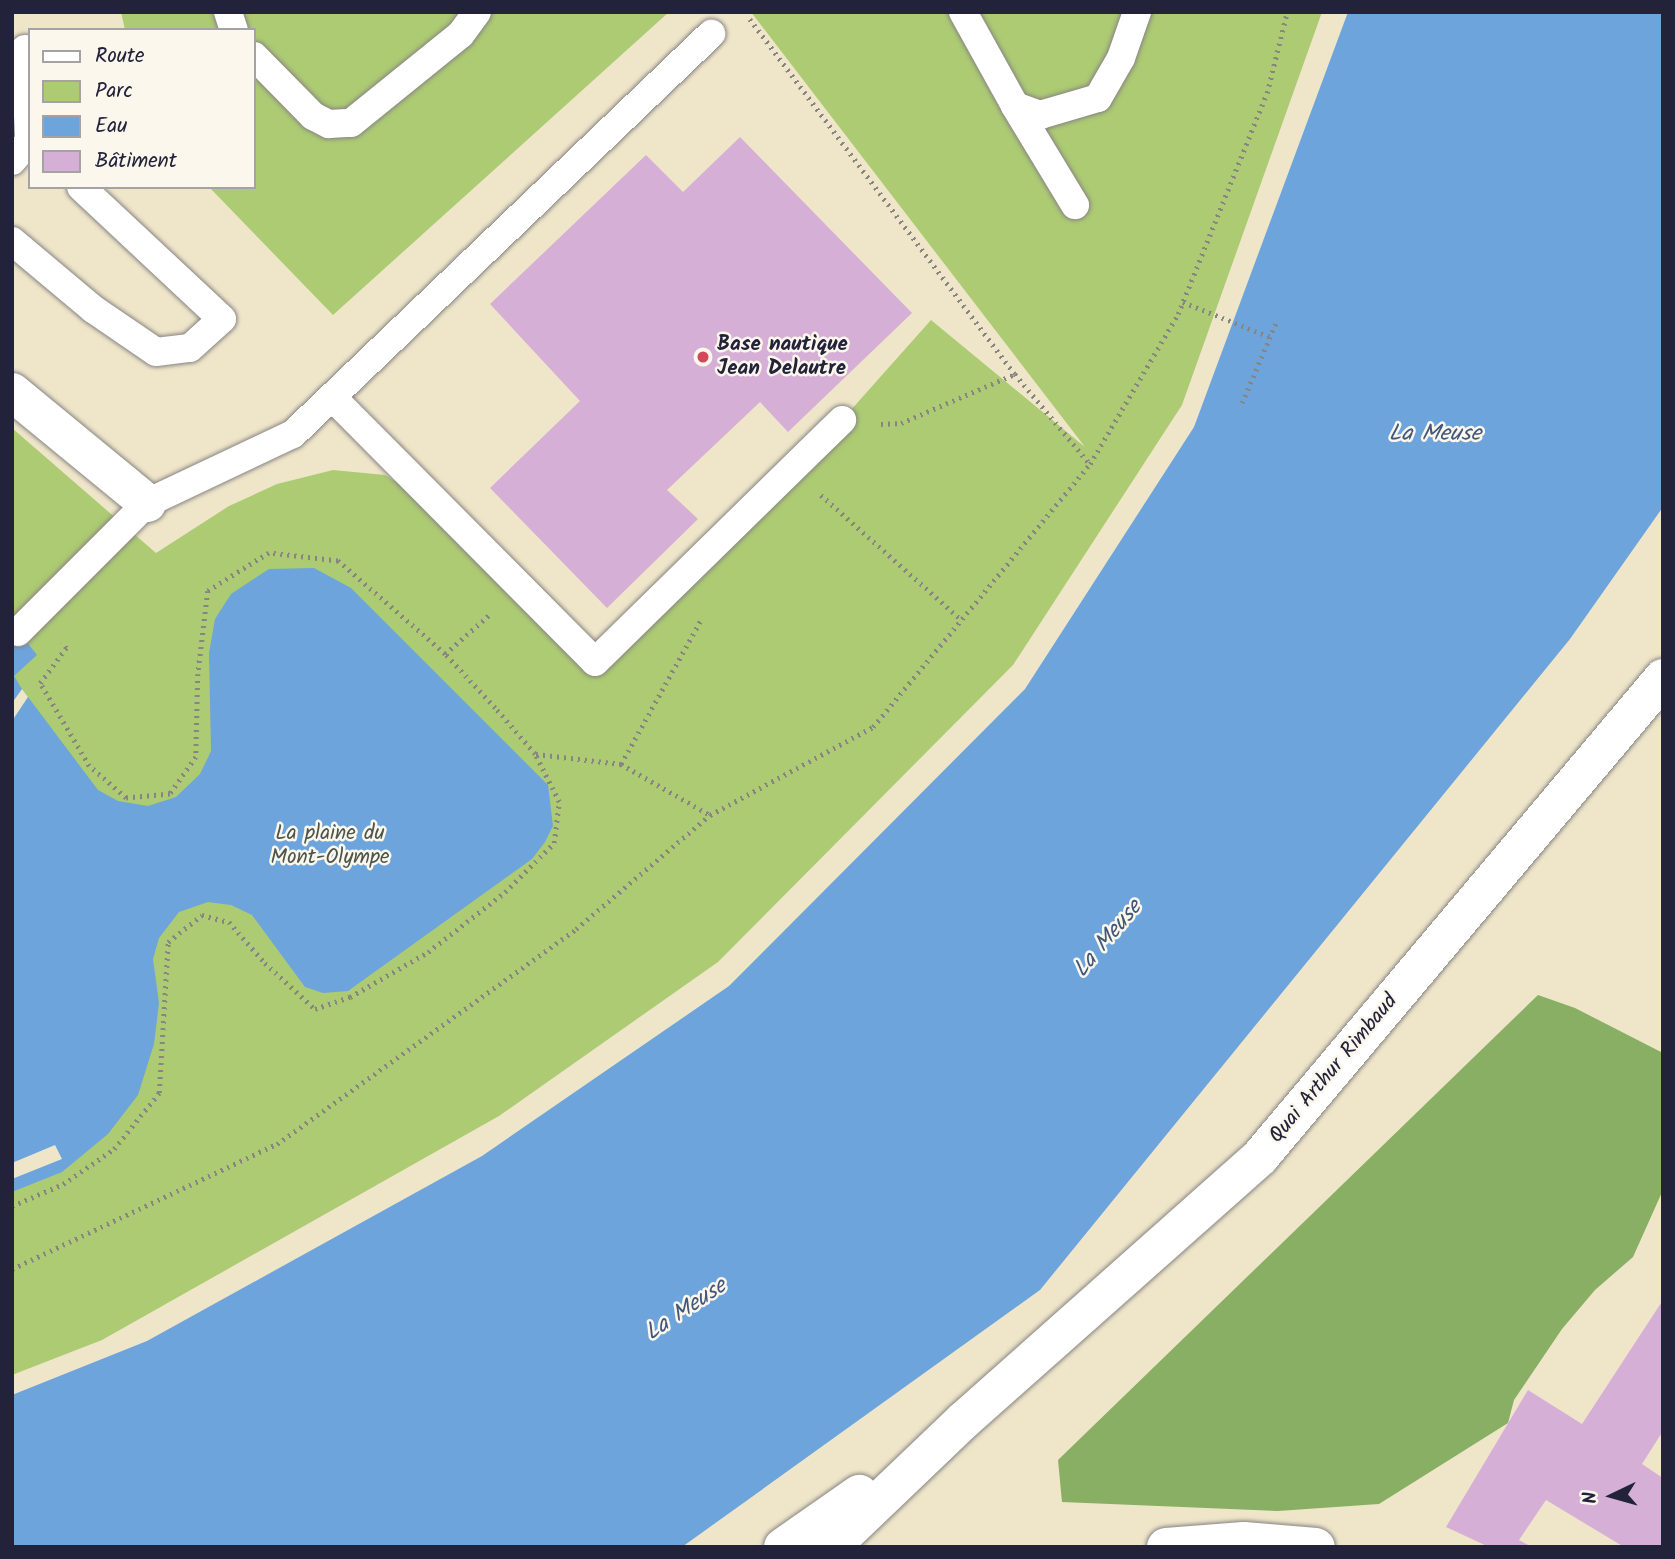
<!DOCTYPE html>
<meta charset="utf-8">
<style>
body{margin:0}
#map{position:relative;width:1675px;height:1559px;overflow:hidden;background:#efe6ca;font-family:Kalam,sans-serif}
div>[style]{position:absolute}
.green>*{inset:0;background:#accb73}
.forest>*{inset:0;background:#89af65}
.water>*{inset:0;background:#6da4db}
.pier>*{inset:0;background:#efe6ca}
.building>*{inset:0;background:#d6afd7}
.path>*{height:4.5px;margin-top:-2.25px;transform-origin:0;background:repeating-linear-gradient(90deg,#888482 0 2px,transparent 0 7px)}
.roads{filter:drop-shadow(0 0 2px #888482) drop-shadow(0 0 2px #888482)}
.lane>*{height:28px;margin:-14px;padding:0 14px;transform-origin:14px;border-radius:14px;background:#fff}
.street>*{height:38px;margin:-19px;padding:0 19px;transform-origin:19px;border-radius:19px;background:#fff}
.secondary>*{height:38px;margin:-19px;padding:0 19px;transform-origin:19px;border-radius:19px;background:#fff}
.primary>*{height:38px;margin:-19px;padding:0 19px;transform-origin:19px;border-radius:19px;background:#fff}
.dots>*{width:19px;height:19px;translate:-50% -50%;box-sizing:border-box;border:4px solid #fbf7ec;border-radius:50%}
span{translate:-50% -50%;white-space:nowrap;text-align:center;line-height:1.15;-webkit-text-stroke:5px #fbf7ec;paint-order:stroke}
.poi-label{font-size:21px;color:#22223b;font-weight:700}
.left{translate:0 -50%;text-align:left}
.park-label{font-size:21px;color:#4b554c}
.street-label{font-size:21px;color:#22223b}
.water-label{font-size:23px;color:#40567b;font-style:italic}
.frame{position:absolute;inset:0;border:14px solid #22223b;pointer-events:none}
.legend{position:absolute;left:28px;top:28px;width:228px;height:161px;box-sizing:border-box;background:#fbf7ec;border:2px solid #a4a2a5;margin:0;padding:9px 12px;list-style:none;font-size:21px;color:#22223b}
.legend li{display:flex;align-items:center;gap:14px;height:35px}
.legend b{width:35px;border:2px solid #a4a2a5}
.north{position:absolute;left:1577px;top:1461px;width:70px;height:70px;-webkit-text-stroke:5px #fbf7ec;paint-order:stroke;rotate:265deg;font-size:19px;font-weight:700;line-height:28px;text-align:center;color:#22223b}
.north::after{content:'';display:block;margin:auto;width:24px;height:32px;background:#22223b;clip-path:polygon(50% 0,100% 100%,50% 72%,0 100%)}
</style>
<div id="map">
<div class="green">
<i style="clip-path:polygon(121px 12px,669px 12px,333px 315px,209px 187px,254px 187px,254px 30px,125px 30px)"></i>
<i style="clip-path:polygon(751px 12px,1322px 12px,1182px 405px,1013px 665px,718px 962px,499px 1116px,102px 1340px,12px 1375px,12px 428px,156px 553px,229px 506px,277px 484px,333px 470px,385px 475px,454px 519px,596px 661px,842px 420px,931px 320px,1085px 447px)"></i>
</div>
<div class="forest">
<i style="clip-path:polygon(1538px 995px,1575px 1008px,1663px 1053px,1663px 1190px,1633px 1257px,1595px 1290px,1562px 1329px,1514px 1400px,1508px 1423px,1379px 1504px,1278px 1511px,1062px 1502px,1058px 1460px)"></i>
</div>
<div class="water">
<i style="clip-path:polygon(1348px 12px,1663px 12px,1663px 507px,1570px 639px,1040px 1290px,682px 1547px,12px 1547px,12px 1395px,147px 1341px,482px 1156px,729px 986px,1025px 689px,1194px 427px)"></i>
<i style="clip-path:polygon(314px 568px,351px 588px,548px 785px,553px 826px,545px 842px,532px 859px,348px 991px,323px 993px,305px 987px,252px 915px,231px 905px,208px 902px,179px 912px,159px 938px,153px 959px,159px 1003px,154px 1044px,138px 1095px,108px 1134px,62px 1172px,12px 1192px,12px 623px,37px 655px,14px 676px,22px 689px,98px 790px,118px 801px,148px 806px,176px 797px,200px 774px,211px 751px,209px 653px,215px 619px,231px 594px,269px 569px)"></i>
</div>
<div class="pier">
<i style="clip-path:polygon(22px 689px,28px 697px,12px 721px,12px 703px)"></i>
<i style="clip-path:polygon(55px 1145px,62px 1159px,12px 1179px,12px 1163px)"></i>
</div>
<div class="building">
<i style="clip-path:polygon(740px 137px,912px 313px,788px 432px,760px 402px,667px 490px,698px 519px,607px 608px,490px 488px,580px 401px,490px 304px,646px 155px,683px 192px)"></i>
<i style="clip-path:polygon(1663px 1300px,1663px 1431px,1642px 1464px,1663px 1478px,1663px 1547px,1624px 1547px,1546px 1500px,1519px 1540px,1532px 1547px,1489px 1547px,1446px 1527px,1528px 1390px,1582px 1424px)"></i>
</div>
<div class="path">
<i style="left:750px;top:19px;width:443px;rotate:53.3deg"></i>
<i style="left:1015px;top:374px;width:117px;rotate:50.2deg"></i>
<i style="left:1183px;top:302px;width:94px;rotate:21.9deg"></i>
<i style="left:1242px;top:403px;width:90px;rotate:-67.1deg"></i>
<i style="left:881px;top:424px;width:20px;rotate:-3deg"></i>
<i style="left:901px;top:423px;width:124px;rotate:-23.3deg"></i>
<i style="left:821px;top:495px;width:188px;rotate:41.6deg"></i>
<i style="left:445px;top:654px;width:59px;rotate:-41.6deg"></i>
<i style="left:536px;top:754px;width:86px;rotate:6.7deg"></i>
<i style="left:621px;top:764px;width:103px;rotate:29.8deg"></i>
<i style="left:621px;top:764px;width:167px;rotate:-61deg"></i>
<i style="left:12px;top:1206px;width:56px;rotate:-23.3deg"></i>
<i style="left:63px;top:1184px;width:62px;rotate:-34.5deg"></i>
<i style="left:114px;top:1149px;width:72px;rotate:-51.2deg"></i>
<i style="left:159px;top:1093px;width:151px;rotate:-86.6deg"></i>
<i style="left:168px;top:942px;width:43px;rotate:-38.5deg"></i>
<i style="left:202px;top:915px;width:28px;rotate:15deg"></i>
<i style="left:229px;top:922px;width:55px;rotate:48.7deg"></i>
<i style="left:265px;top:963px;width:68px;rotate:42.6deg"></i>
<i style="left:315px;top:1009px;width:37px;rotate:-19deg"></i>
<i style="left:350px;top:997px;width:90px;rotate:-30deg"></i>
<i style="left:428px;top:952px;width:98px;rotate:-37.9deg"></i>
<i style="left:505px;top:892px;width:69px;rotate:-45deg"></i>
<i style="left:554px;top:843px;width:41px;rotate:-83deg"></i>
<i style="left:559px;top:802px;width:54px;rotate:-116.6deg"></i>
<i style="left:535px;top:754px;width:61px;rotate:-131deg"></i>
<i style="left:495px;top:708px;width:74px;rotate:-132.8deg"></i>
<i style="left:445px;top:654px;width:142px;rotate:-139deg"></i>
<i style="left:338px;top:561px;width:69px;rotate:-173.4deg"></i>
<i style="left:269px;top:553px;width:72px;rotate:148.1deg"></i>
<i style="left:208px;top:591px;width:84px;rotate:96.9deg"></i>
<i style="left:198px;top:674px;width:83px;rotate:91.4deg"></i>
<i style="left:196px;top:757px;width:45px;rotate:125.1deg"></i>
<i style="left:170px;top:794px;width:44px;rotate:174.8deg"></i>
<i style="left:126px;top:798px;width:49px;rotate:-139.1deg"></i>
<i style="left:89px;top:766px;width:96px;rotate:-120.6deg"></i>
<i style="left:40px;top:683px;width:44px;rotate:-53.4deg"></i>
<i style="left:66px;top:648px;width:7px;rotate:-124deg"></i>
<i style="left:12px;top:1269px;width:293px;rotate:-25.3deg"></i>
<i style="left:277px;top:1144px;width:368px;rotate:-35.7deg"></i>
<i style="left:576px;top:929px;width:176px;rotate:-40.4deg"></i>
<i style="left:710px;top:815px;width:185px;rotate:-28.4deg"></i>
<i style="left:873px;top:727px;width:341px;rotate:-50.5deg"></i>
<i style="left:1090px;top:464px;width:174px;rotate:-59.6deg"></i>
<i style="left:1178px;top:314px;width:238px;rotate:-68.1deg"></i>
<i style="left:1267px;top:93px;width:83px;rotate:-76.1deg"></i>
</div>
<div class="roads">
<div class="lane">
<i style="left:228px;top:12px;width:19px;rotate:72deg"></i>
<i style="left:963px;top:12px;width:107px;rotate:61deg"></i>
<i style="left:1015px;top:106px;width:27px;rotate:20deg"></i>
<i style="left:1040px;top:115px;width:60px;rotate:-16.3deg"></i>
<i style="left:1098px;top:98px;width:46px;rotate:-60.1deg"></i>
<i style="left:1121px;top:58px;width:49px;rotate:-70.8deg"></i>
<i style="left:25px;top:49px;width:89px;rotate:87.4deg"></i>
<i style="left:254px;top:56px;width:84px;rotate:45.5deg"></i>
<i style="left:313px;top:116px;width:18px;rotate:27deg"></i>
<i style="left:329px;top:124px;width:22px;rotate:-3deg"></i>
<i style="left:351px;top:123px;width:141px;rotate:-39deg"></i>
<i style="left:461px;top:34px;width:27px;rotate:-54deg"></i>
<i style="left:1015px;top:106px;width:116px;rotate:58.8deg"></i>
<i style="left:12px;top:161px;width:28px;rotate:-49deg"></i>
<i style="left:12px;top:241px;width:106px;rotate:40deg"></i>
<i style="left:93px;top:309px;width:76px;rotate:34.3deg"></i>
<i style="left:156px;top:352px;width:34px;rotate:-7deg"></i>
<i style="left:190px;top:348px;width:43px;rotate:-42.2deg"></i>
<i style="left:222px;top:319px;width:193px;rotate:-136.9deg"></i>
<i style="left:332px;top:397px;width:373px;rotate:45.2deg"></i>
<i style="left:595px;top:662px;width:346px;rotate:-44.4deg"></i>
<i style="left:18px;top:632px;width:182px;rotate:-45deg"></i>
<i style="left:147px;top:503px;width:161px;rotate:-25.3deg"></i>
<i style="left:293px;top:434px;width:579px;rotate:-43.74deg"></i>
</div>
<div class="street">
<i style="left:12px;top:392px;width:175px;rotate:39.4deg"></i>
</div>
<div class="secondary">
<i style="left:783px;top:1547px;width:93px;rotate:-34.9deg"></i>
<i style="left:831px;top:1547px;width:184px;rotate:-43.7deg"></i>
<i style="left:964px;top:1420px;width:396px;rotate:-41.6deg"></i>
<i style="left:1260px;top:1157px;width:626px;rotate:-49.92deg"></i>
</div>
<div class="primary">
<i style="left:1166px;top:1547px;width:78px;rotate:-4.4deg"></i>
<i style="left:1244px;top:1541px;width:72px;rotate:4.8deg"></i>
</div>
</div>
<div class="dots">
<i style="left:703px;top:357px;background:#d1495b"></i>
</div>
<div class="poi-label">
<span class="left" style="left:717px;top:357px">Base nautique<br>Jean Delautre</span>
</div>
<div class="park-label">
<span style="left:330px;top:846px">La plaine du<br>Mont-Olympe</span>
</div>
<div class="street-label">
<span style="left:1334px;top:1069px;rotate:-50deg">Quai Arthur Rimbaud</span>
</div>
<div class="water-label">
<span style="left:1435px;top:434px">La Meuse</span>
<span style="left:1108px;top:939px;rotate:-50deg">La Meuse</span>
<span style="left:686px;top:1310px;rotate:-34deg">La Meuse</span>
</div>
<div class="frame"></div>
<ul class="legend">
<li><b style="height:9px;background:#fff"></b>Route</li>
<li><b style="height:19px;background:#accb73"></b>Parc</li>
<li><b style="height:19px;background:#6da4db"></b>Eau</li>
<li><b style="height:19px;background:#d6afd7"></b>Bâtiment</li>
</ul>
<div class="north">N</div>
</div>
